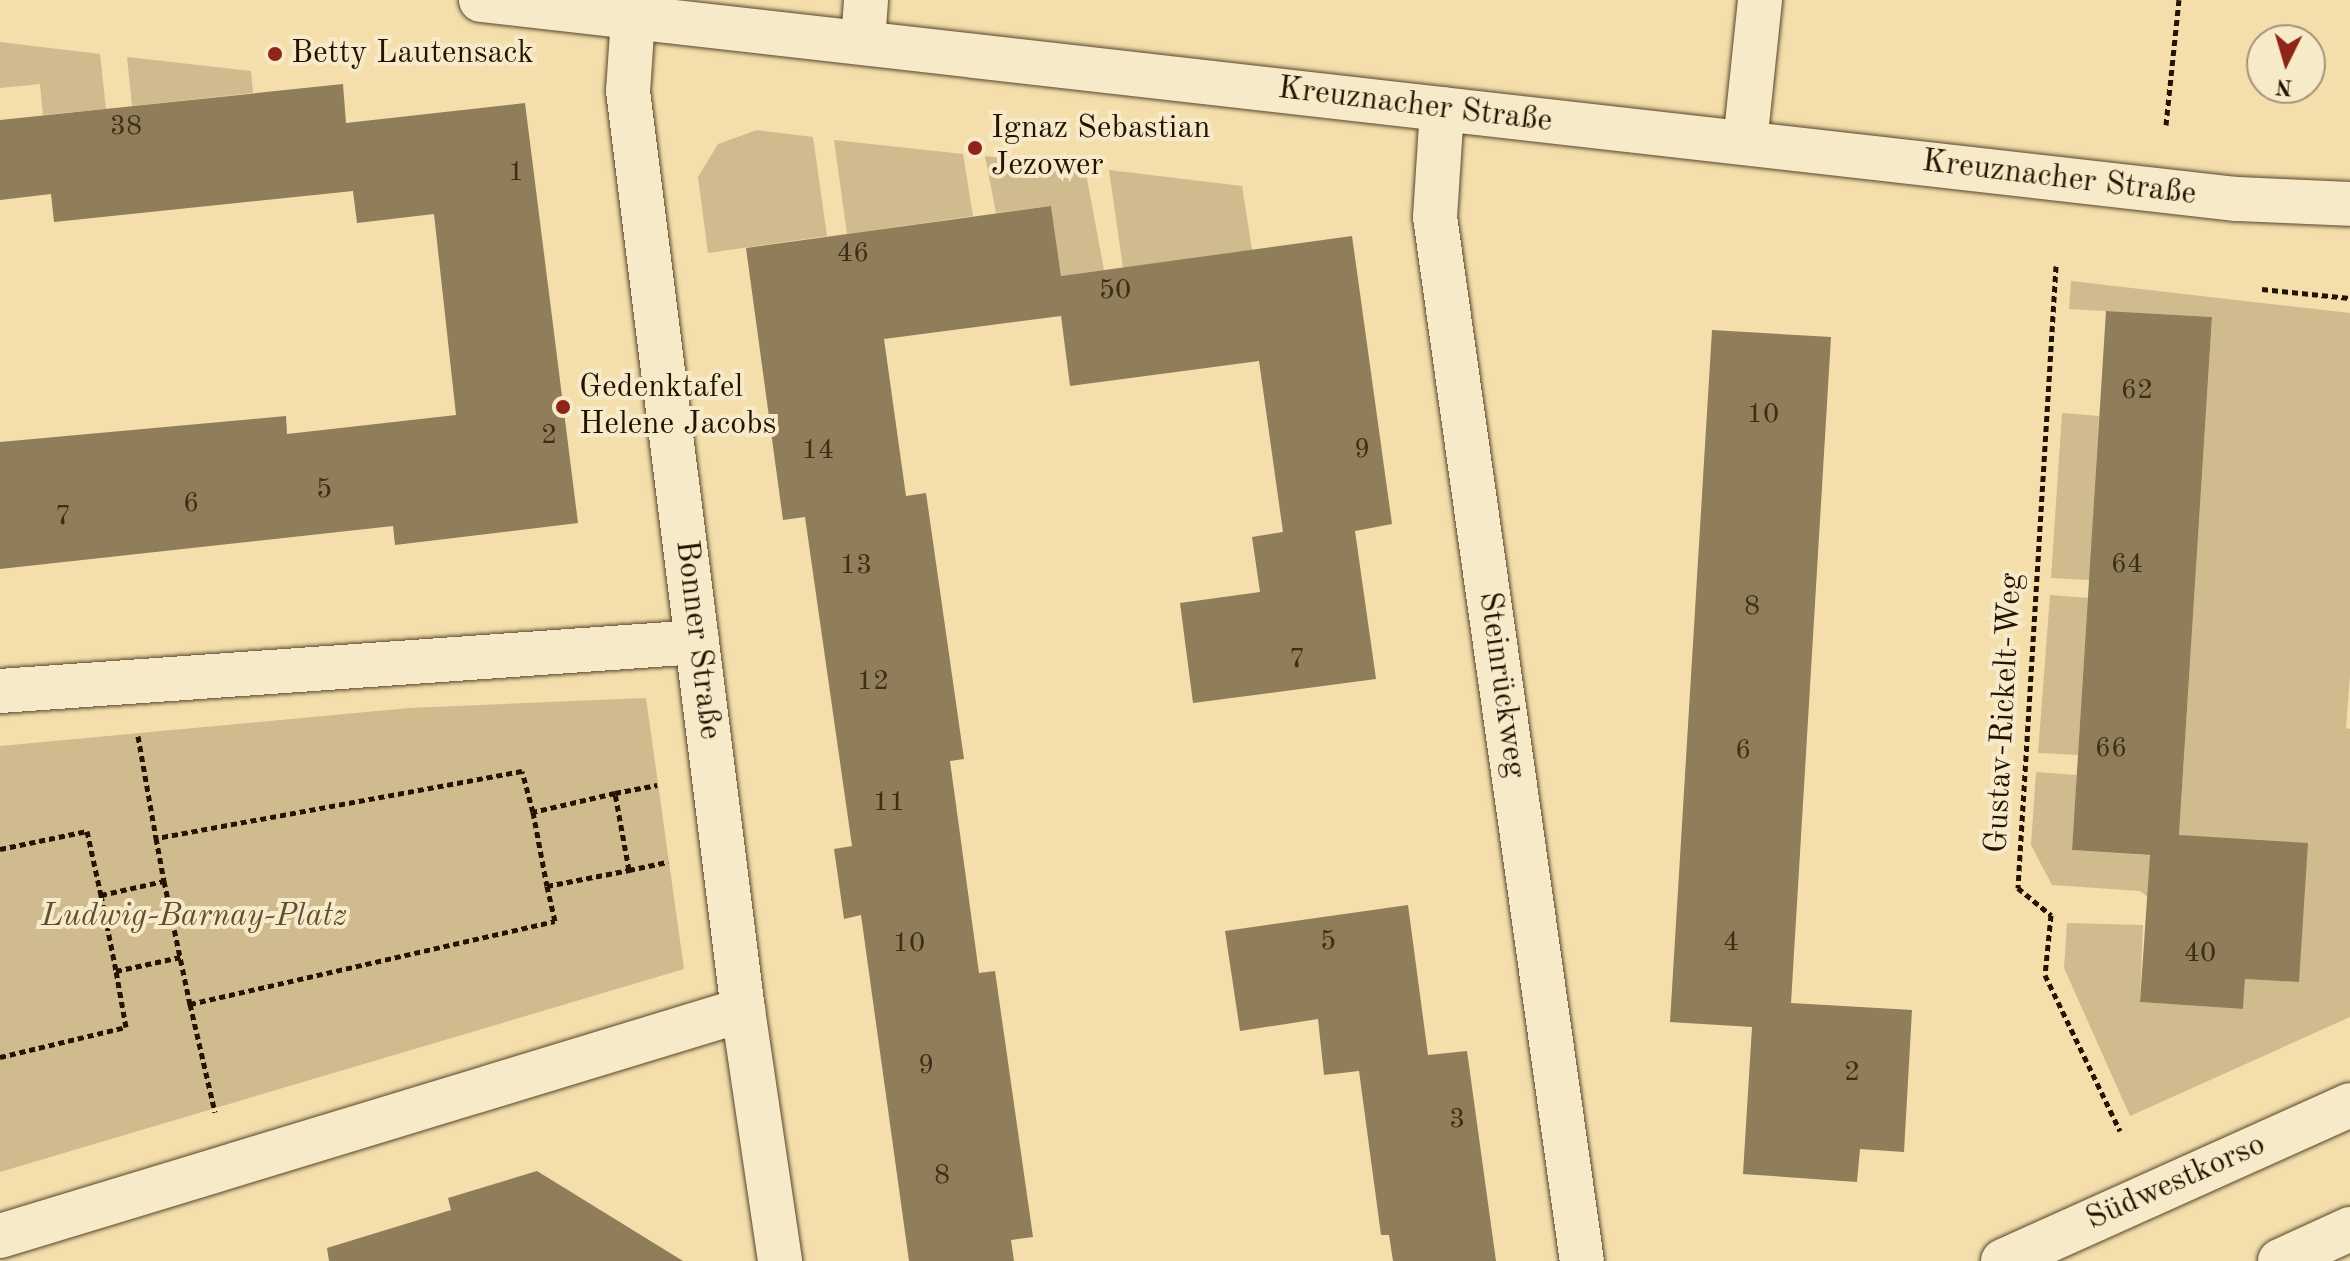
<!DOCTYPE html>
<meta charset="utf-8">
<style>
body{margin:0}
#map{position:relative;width:2350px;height:1261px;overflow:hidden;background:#f3deac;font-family:"Old Standard TT",serif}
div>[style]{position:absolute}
.green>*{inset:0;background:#d0bb8f}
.building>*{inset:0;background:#907d59}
.path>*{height:5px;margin-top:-2.5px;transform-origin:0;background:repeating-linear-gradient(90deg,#241300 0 6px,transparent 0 10px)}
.roads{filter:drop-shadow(0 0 2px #58462b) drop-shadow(0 0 2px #58462b)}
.minor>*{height:44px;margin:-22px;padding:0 22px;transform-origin:22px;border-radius:22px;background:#f7eac9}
.dots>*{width:22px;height:22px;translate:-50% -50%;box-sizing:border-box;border:4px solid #f7eac9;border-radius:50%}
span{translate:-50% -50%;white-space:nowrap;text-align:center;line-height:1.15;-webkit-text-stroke:8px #f7eac9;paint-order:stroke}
.number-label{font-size:28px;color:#3f2e16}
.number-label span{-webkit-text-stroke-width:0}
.poi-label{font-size:32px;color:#241300}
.left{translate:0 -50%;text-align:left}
.street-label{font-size:32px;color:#241300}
.park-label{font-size:32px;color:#604e32;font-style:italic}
.north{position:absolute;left:2246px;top:24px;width:80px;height:80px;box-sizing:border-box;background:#f7eac9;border:2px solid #a39479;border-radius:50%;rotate:185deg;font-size:22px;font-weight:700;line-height:32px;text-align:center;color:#241300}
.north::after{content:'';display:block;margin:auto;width:28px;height:36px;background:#8f2418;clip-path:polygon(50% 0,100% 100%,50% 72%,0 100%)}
</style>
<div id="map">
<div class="green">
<i style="clip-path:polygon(0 42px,100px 54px,106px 109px,43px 115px,40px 84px,0 88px)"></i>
<i style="clip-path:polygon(127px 57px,251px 71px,253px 93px,132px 106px)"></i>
<i style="clip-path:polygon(757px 130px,813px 137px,827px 236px,708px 253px,698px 177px,718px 144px)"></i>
<i style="clip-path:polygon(834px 140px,963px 154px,973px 216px,847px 234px)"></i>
<i style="clip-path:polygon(985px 156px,1085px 168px,1104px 270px,1061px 276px,1051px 206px,996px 213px)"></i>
<i style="clip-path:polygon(1109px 170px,1242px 186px,1252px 250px,1123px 268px)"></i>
<i style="clip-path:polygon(2071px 281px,2350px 313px,2350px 675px,2346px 728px,2350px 729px,2350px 1017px,2130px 1116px,2064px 968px,2067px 923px,2143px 925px,2140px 1002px,2243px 1009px,2245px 979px,2299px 982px,2179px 835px,2212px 317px,2069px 309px)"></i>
<i style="clip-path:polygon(2062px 413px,2099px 416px,2090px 580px,2051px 578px)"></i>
<i style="clip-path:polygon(2050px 595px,2088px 598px,2078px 755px,2038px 753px)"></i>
<i style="clip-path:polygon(646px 698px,684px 969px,0 1172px,0 746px,409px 708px)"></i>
<i style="clip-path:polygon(2036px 772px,2077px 775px,2072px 850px,2202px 859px,2166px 911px,2140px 891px,2052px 885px,2031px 845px)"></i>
</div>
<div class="building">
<i style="clip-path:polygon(343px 84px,346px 123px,525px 103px,578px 523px,395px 545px,393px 526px,0 569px,0 442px,286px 416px,287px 434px,456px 415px,434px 214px,357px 223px,353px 191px,54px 222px,51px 194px,0 200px,0 120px)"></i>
<i style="clip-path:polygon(1051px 206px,1061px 276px,1352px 236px,1392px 524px,1355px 531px,1376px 679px,1193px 703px,1180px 603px,1260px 592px,1252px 537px,1283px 532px,1259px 361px,1070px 386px,1061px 316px,884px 339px,906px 496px,926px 493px,964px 759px,950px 761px,979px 973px,995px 971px,1033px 1237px,1011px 1240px,1014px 1261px,909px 1261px,861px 915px,844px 919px,834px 849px,852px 846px,805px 517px,783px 520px,746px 248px)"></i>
<i style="clip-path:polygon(2106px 311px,2212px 317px,2179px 835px,2308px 843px,2299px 982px,2245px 979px,2243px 1009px,2140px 1002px,2150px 855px,2072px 850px)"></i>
<i style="clip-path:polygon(1712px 330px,1831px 337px,1791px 1003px,1912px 1010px,1904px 1152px,1860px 1149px,1857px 1182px,1743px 1174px,1752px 1027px,1670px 1022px)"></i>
<i style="clip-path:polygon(1408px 905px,1428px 1055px,1467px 1051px,1496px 1261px,1393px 1261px,1389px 1235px,1381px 1235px,1359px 1071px,1324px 1075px,1318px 1019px,1240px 1031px,1225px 931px)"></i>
<i style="clip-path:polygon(537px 1171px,683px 1261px,329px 1261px,327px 1248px,451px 1210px,448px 1198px)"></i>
</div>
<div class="path">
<i style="left:2166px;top:125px;width:126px;rotate:-84.1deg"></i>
<i style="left:2056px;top:266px;width:623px;rotate:93.5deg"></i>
<i style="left:2018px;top:888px;width:43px;rotate:39.3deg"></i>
<i style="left:2051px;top:915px;width:60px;rotate:95.7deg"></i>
<i style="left:2045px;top:975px;width:173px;rotate:64.3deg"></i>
<i style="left:2262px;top:289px;width:88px;rotate:5.8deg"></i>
<i style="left:138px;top:736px;width:104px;rotate:80deg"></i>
<i style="left:156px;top:838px;width:44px;rotate:79.5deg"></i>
<i style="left:164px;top:881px;width:126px;rotate:78.1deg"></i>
<i style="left:190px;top:1004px;width:374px;rotate:-12.8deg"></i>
<i style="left:555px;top:921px;width:36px;rotate:-103deg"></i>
<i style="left:547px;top:886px;width:84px;rotate:-11deg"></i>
<i style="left:629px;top:870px;width:78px;rotate:-100.3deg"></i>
<i style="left:615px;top:793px;width:84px;rotate:167deg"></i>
<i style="left:533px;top:812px;width:42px;rotate:-105deg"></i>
<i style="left:522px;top:771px;width:372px;rotate:169.6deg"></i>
<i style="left:615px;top:793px;width:43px;rotate:-10.8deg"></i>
<i style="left:533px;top:812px;width:75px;rotate:79.3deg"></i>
<i style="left:0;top:849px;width:89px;rotate:-11.7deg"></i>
<i style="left:87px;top:831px;width:66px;rotate:77.7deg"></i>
<i style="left:101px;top:895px;width:65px;rotate:-12.5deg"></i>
<i style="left:629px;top:870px;width:40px;rotate:-12deg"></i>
<i style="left:101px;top:895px;width:77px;rotate:78.8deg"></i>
<i style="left:190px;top:1004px;width:111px;rotate:77deg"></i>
<i style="left:0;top:1057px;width:130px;rotate:-13.4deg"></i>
<i style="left:126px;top:1027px;width:57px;rotate:-100.1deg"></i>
<i style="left:116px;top:971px;width:66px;rotate:-12.3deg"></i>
</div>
<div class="roads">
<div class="minor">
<i style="left:481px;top:0;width:1767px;rotate:6.47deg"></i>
<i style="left:2237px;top:199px;width:113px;rotate:2.5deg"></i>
<i style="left:633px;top:18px;width:73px;rotate:93.9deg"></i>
<i style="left:628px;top:91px;width:926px;rotate:82.87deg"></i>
<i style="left:743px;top:1010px;width:254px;rotate:81.6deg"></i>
<i style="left:863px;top:42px;width:42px;rotate:-85.9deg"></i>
<i style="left:1442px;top:109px;width:108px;rotate:93.7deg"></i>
<i style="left:1435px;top:217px;width:1054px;rotate:81.99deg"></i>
<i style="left:1745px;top:143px;width:144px;rotate:-84deg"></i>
<i style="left:0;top:691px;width:699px;rotate:-4.02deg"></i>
<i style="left:0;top:1236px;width:777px;rotate:-16.92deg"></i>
<i style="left:2003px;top:1261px;width:380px;rotate:-24.2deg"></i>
<i style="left:2280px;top:1261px;width:77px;rotate:-24.6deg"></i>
</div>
</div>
<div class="dots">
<i style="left:275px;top:54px;background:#8f2418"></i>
<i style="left:975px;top:148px;background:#8f2418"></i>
<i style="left:563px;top:407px;background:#8f2418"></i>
</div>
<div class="number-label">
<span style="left:126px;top:127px">38</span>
<span style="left:516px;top:173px">1</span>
<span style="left:853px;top:254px">46</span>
<span style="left:1115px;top:291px">50</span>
<span style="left:2137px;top:391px">62</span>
<span style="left:1763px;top:415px">10</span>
<span style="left:549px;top:436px">2</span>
<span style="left:1362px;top:450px">9</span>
<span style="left:818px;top:451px">14</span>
<span style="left:324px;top:490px">5</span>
<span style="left:191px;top:504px">6</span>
<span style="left:63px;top:517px">7</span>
<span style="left:2127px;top:565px">64</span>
<span style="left:856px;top:566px">13</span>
<span style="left:1752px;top:607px">8</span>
<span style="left:1297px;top:660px">7</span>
<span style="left:873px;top:682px">12</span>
<span style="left:2111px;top:749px">66</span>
<span style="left:1743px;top:751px">6</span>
<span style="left:889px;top:803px">11</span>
<span style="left:1328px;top:942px">5</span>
<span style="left:1731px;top:943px">4</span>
<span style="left:909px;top:944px">10</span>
<span style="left:2200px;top:954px">40</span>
<span style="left:926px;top:1066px">9</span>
<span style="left:1852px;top:1073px">2</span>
<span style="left:1457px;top:1120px">3</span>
<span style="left:942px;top:1176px">8</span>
</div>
<div class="poi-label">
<span class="left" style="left:291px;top:54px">Betty Lautensack</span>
<span class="left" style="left:991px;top:148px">Ignaz Sebastian<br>Jezower</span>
<span class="left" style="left:579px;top:407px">Gedenktafel<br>Helene Jacobs</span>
</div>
<div class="street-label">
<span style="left:1415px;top:106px;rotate:7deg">Kreuznacher Straße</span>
<span style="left:2059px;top:179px;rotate:7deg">Kreuznacher Straße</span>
<span style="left:697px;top:640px;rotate:83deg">Bonner Straße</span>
<span style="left:1501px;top:685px;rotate:82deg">Steinrückweg</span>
<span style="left:2005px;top:713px;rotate:-87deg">Gustav-Rickelt-Weg</span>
<span style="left:2176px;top:1183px;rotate:-24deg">Südwestkorso</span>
</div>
<div class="park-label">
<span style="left:194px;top:917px">Ludwig-Barnay-Platz</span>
</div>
<div class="north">N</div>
</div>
